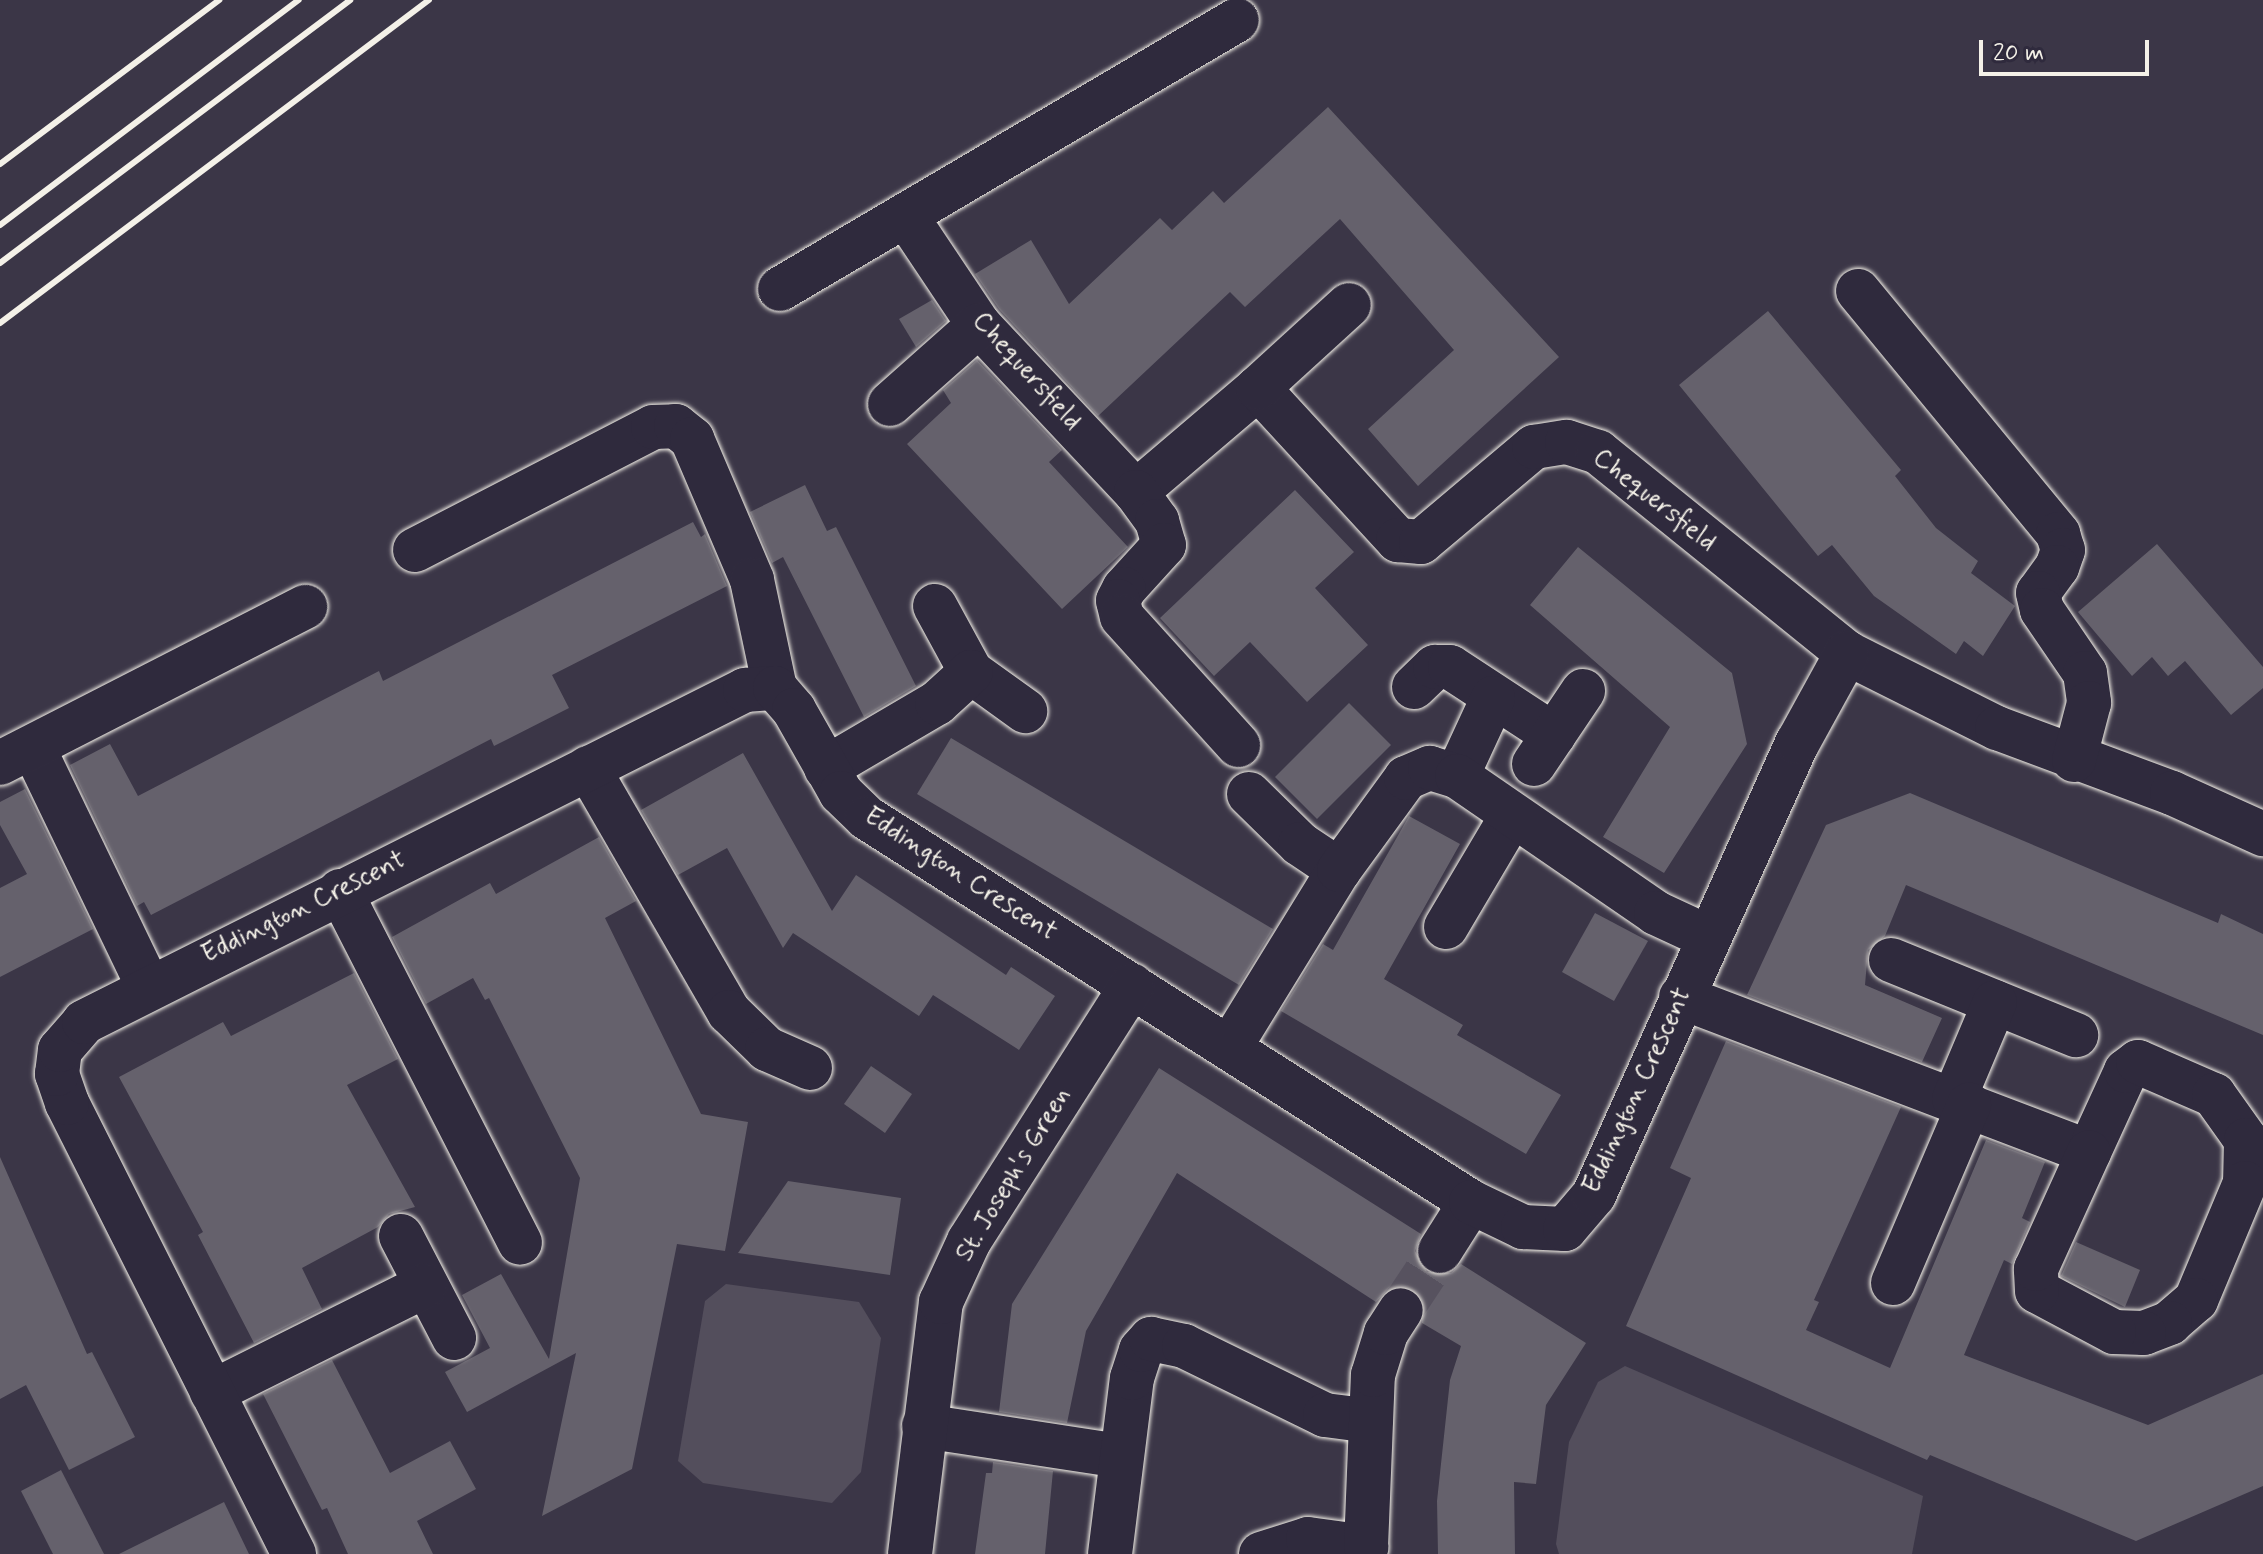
<!DOCTYPE html>
<style>
body{margin:0}
#map{position:relative;width:2263px;height:1554px;overflow:hidden;background:#3b3647;font-family:Mynerve,sans-serif}
div>[style]{position:absolute}
.green>*{inset:0;background:#534e5c}
.building>*{inset:0;background:#65616c}
.minor-tunnel>*{height:44px;margin-top:-22px;transform-origin:0;background:repeating-linear-gradient(90deg,#57525f 0 44px,transparent 0 66px)}
.roads{filter:drop-shadow(0 0 2px #f4f1e8) drop-shadow(0 0 2px #f4f1e8)}
.minor>*{height:44px;margin:-22px;padding:0 22px;transform-origin:22px;border-radius:22px;background:#2f2a3d}
.rail>*{height:6px;margin:-3px;padding:0 3px;transform-origin:3px;border-radius:3px;background:#f4f1e8}
span{translate:-50% -50%;white-space:nowrap;text-align:center;line-height:1.15;-webkit-text-stroke:6px #2f2a3d;paint-order:stroke}
.street-label{font-size:26px;color:#f4f1e8}
.scale{position:absolute;left:1979px;top:40px;width:170px;height:36px;box-sizing:border-box;border:4px solid #f4f1e8;border-top:0;padding-left:10px;font-size:24px;line-height:28px;white-space:nowrap;color:#f4f1e8;-webkit-text-stroke:6px #2f2a3d;paint-order:stroke}
</style>
<div id="map">
<div class="green">
<i style="clip-path:polygon(726px 1284px,859px 1302px,881px 1338px,861px 1472px,832px 1503px,703px 1483px,678px 1461px,705px 1301px)"></i>
<i style="clip-path:polygon(1625px 1366px,1923px 1496px,1912px 1554px,1559px 1554px,1556px 1544px,1569px 1442px,1598px 1382px)"></i>
</div>
<div class="building">
<i style="clip-path:polygon(1328px 107px,1559px 357px,1418px 486px,1368px 429px,1454px 350px,1340px 219px,1245px 307px,1230px 292px,1098px 416px,999px 309px,975px 274px,1031px 240px,1069px 304px,1160px 218px,1172px 230px,1213px 191px,1224px 203px)"></i>
<i style="clip-path:polygon(932px 300px,946px 321px,916px 347px,899px 319px)"></i>
<i style="clip-path:polygon(1768px 311px,1901px 470px,1895px 476px,1936px 528px,1978px 561px,1971px 573px,2015px 606px,1983px 656px,1964px 641px,1956px 654px,1874px 596px,1832px 545px,1818px 556px,1679px 385px)"></i>
<i style="clip-path:polygon(977px 360px,1062px 450px,1049px 462px,1128px 547px,1062px 609px,907px 444px,951px 403px,943px 390px)"></i>
<i style="clip-path:polygon(805px 485px,827px 531px,836px 527px,916px 686px,864px 717px,783px 557px,772px 563px,750px 512px)"></i>
<i style="clip-path:polygon(1295px 490px,1354px 552px,1315px 588px,1368px 645px,1307px 702px,1250px 642px,1214px 676px,1160px 618px)"></i>
<i style="clip-path:polygon(693px 522px,701px 537px,705px 534px,727px 586px,552px 675px,569px 708px,494px 746px,491px 739px,151px 915px,144px 902px,137px 906px,70px 765px,110px 744px,138px 796px,379px 671px,383px 681px)"></i>
<i style="clip-path:polygon(2157px 544px,2263px 667px,2263px 688px,2231px 715px,2185px 661px,2168px 676px,2152px 657px,2132px 676px,2078px 612px)"></i>
<i style="clip-path:polygon(1578px 547px,1732px 673px,1747px 744px,1664px 873px,1603px 837px,1670px 727px,1530px 605px)"></i>
<i style="clip-path:polygon(1349px 703px,1391px 745px,1317px 819px,1275px 777px)"></i>
<i style="clip-path:polygon(951px 738px,1273px 929px,1239px 985px,917px 794px)"></i>
<i style="clip-path:polygon(743px 753px,832px 911px,856px 875px,1006px 975px,1011px 967px,1055px 996px,1019px 1050px,933px 995px,919px 1016px,793px 933px,783px 948px,727px 848px,678px 875px,641px 810px)"></i>
<i style="clip-path:polygon(25px 789px,93px 929px,0 977px,0 888px,27px 874px,0 825px,0 802px)"></i>
<i style="clip-path:polygon(1910px 793px,2218px 923px,2221px 914px,2263px 934px,2263px 1035px,1906px 885px,1885px 936px,1868px 950px,1865px 985px,1942px 1018px,1922px 1062px,1747px 995px,1826px 825px)"></i>
<i style="clip-path:polygon(1409px 816px,1460px 844px,1384px 979px,1463px 1025px,1457px 1035px,1561px 1095px,1526px 1154px,1281px 1011px,1323px 944px,1333px 950px)"></i>
<i style="clip-path:polygon(599px 837px,636px 901px,605px 918px,701px 1114px,748px 1122px,725px 1251px,677px 1244px,632px 1469px,542px 1516px,576px 1353px,467px 1412px,445px 1372px,490px 1348px,462px 1295px,501px 1274px,549px 1359px,580px 1178px,489px 998px,485px 1000px,473px 978px,426px 1004px,392px 937px,490px 883px,496px 894px)"></i>
<i style="clip-path:polygon(1595px 913px,1648px 941px,1614px 1001px,1562px 972px)"></i>
<i style="clip-path:polygon(354px 973px,398px 1059px,347px 1085px,415px 1207px,389px 1214px,378px 1227px,302px 1268px,322px 1309px,254px 1343px,198px 1235px,203px 1232px,119px 1077px,223px 1022px,231px 1036px)"></i>
<i style="clip-path:polygon(1726px 1041px,1901px 1107px,1814px 1300px,1819px 1302px,1806px 1330px,1890px 1368px,1986px 1140px,2045px 1162px,2022px 1218px,2030px 1222px,2012px 1264px,2004px 1260px,1964px 1355px,2148px 1425px,2263px 1374px,2263px 1486px,2136px 1541px,1930px 1455px,1927px 1460px,1626px 1326px,1691px 1178px,1670px 1168px)"></i>
<i style="clip-path:polygon(871px 1066px,912px 1094px,885px 1133px,844px 1104px)"></i>
<i style="clip-path:polygon(1159px 1068px,1421px 1234px,1415px 1251px,1427px 1272px,1451px 1273px,1461px 1264px,1586px 1343px,1546px 1405px,1536px 1484px,1514px 1482px,1515px 1554px,1438px 1554px,1437px 1501px,1450px 1380px,1461px 1346px,1422px 1323px,1423px 1298px,1402px 1285px,1389px 1288px,1376px 1302px,1177px 1173px,1086px 1331px,1067px 1423px,999px 1412px,1012px 1304px)"></i>
<i style="clip-path:polygon(0 1157px,87px 1354px,92px 1352px,135px 1437px,69px 1470px,26px 1385px,0 1399px)"></i>
<i style="clip-path:polygon(788px 1181px,901px 1198px,890px 1275px,738px 1253px)"></i>
<i style="clip-path:polygon(2076px 1242px,2140px 1270px,2125px 1307px,2061px 1276px)"></i>
<i style="clip-path:polygon(332px 1360px,390px 1473px,450px 1441px,476px 1489px,417px 1521px,433px 1554px,348px 1554px,327px 1508px,322px 1510px,263px 1394px)"></i>
<i style="clip-path:polygon(993px 1462px,1053px 1471px,1045px 1554px,975px 1554px,986px 1473px,992px 1473px)"></i>
<i style="clip-path:polygon(61px 1470px,104px 1554px,53px 1554px,21px 1491px)"></i>
<i style="clip-path:polygon(224px 1502px,249px 1554px,119px 1554px)"></i>
</div>
<div class="minor-tunnel">
<i style="left:1401px;top:1310px;width:71px;rotate:-56.5deg"></i>
</div>
<div class="roads">
<div class="minor">
<i style="left:906px;top:216px;width:131px;rotate:56.2deg"></i>
<i style="left:979px;top:325px;width:229px;rotate:46.8deg"></i>
<i style="left:1136px;top:492px;width:160px;rotate:-40.4deg"></i>
<i style="left:1258px;top:388px;width:207px;rotate:47.4deg"></i>
<i style="left:1398px;top:540px;width:23px;rotate:5deg"></i>
<i style="left:1421px;top:542px;width:148px;rotate:-40.1deg"></i>
<i style="left:1534px;top:447px;width:33px;rotate:-9deg"></i>
<i style="left:1567px;top:442px;width:33px;rotate:18deg"></i>
<i style="left:1598px;top:452px;width:320px;rotate:38.9deg"></i>
<i style="left:1847px;top:653px;width:168px;rotate:26.6deg"></i>
<i style="left:1997px;top:728px;width:187px;rotate:20.4deg"></i>
<i style="left:2172px;top:793px;width:100px;rotate:24.3deg"></i>
<i style="left:780px;top:289px;width:530px;rotate:-30.48deg"></i>
<i style="left:1858px;top:291px;width:315px;rotate:50.5deg"></i>
<i style="left:2058px;top:534px;width:17px;rotate:73deg"></i>
<i style="left:2063px;top:550px;width:18px;rotate:109deg"></i>
<i style="left:2057px;top:567px;width:32px;rotate:126deg"></i>
<i style="left:2038px;top:593px;width:17px;rotate:77deg"></i>
<i style="left:2042px;top:610px;width:76px;rotate:55.7deg"></i>
<i style="left:2085px;top:673px;width:30px;rotate:82deg"></i>
<i style="left:2089px;top:703px;width:59px;rotate:104.7deg"></i>
<i style="left:1258px;top:388px;width:123px;rotate:-42.4deg"></i>
<i style="left:890px;top:404px;width:119px;rotate:-41.6deg"></i>
<i style="left:1136px;top:492px;width:36px;rotate:54deg"></i>
<i style="left:1157px;top:521px;width:25px;rotate:74deg"></i>
<i style="left:1164px;top:545px;width:59px;rotate:132.3deg"></i>
<i style="left:1124px;top:589px;width:13px;rotate:117deg"></i>
<i style="left:1118px;top:601px;width:16px;rotate:76deg"></i>
<i style="left:1122px;top:617px;width:173px;rotate:47.8deg"></i>
<i style="left:415px;top:550px;width:268px;rotate:-27.3deg"></i>
<i style="left:653px;top:427px;width:23px;rotate:-2deg"></i>
<i style="left:676px;top:426px;width:21px;rotate:39deg"></i>
<i style="left:692px;top:439px;width:153px;rotate:66.9deg"></i>
<i style="left:752px;top:580px;width:110px;rotate:78deg"></i>
<i style="left:935px;top:606px;width:75px;rotate:61.4deg"></i>
<i style="left:971px;top:672px;width:67px;rotate:35.8deg"></i>
<i style="left:1414px;top:687px;width:29px;rotate:-44deg"></i>
<i style="left:1435px;top:667px;width:15px"></i>
<i style="left:1450px;top:667px;width:124px;rotate:33.2deg"></i>
<i style="left:33px;top:747px;width:265px;rotate:64.3deg"></i>
<i style="left:0;top:763px;width:343px;rotate:-27.1deg"></i>
<i style="left:1534px;top:764px;width:88px;rotate:-56.1deg"></i>
<i style="left:588px;top:768px;width:282px;rotate:60deg"></i>
<i style="left:729px;top:1012px;width:53px;rotate:44.2deg"></i>
<i style="left:767px;top:1049px;width:47px;rotate:23.8deg"></i>
<i style="left:826px;top:768px;width:129px;rotate:-30.4deg"></i>
<i style="left:937px;top:703px;width:46px;rotate:-42.4deg"></i>
<i style="left:1457px;top:776px;width:86px;rotate:-65.2deg"></i>
<i style="left:1249px;top:794px;width:71px;rotate:44.4deg"></i>
<i style="left:1300px;top:844px;width:47px;rotate:33.7deg"></i>
<i style="left:340px;top:891px;width:395px;rotate:62.9deg"></i>
<i style="left:1446px;top:927px;width:128px;rotate:-59.4deg"></i>
<i style="left:1891px;top:960px;width:200px;rotate:22.1deg"></i>
<i style="left:1681px;top:997px;width:436px;rotate:20.8deg"></i>
<i style="left:2089px;top:1152px;width:89px;rotate:-65.4deg"></i>
<i style="left:2126px;top:1071px;width:15px;rotate:-37deg"></i>
<i style="left:2138px;top:1062px;width:83px;rotate:23.5deg"></i>
<i style="left:2214px;top:1095px;width:55px;rotate:54.6deg"></i>
<i style="left:2246px;top:1140px;width:43px;rotate:91.3deg"></i>
<i style="left:2245px;top:1183px;width:127px;rotate:112.7deg"></i>
<i style="left:2196px;top:1300px;width:35px;rotate:139deg"></i>
<i style="left:2170px;top:1323px;width:28px;rotate:159deg"></i>
<i style="left:2144px;top:1333px;width:30px;rotate:-178deg"></i>
<i style="left:2114px;top:1332px;width:87px;rotate:-152deg"></i>
<i style="left:2037px;top:1291px;width:22px;rotate:-93deg"></i>
<i style="left:2036px;top:1269px;width:128px;rotate:-65.6deg"></i>
<i style="left:1230px;top:1047px;width:208px;rotate:-58.4deg"></i>
<i style="left:1339px;top:870px;width:114px;rotate:-53.9deg"></i>
<i style="left:1406px;top:778px;width:26px;rotate:-23deg"></i>
<i style="left:1430px;top:768px;width:28px;rotate:17deg"></i>
<i style="left:1457px;top:776px;width:242px;rotate:34.5deg"></i>
<i style="left:1656px;top:913px;width:57px;rotate:24.8deg"></i>
<i style="left:1954px;top:1099px;width:105px;rotate:-67.1deg"></i>
<i style="left:401px;top:1236px;width:115px;rotate:62.5deg"></i>
<i style="left:1440px;top:1251px;width:58px;rotate:-57.7deg"></i>
<i style="left:1893px;top:1283px;width:194px;rotate:-66.9deg"></i>
<i style="left:212px;top:1392px;width:238px;rotate:-26.5deg"></i>
<i style="left:924px;top:1426px;width:197px;rotate:8.7deg"></i>
<i style="left:294px;top:1554px;width:505px;rotate:-116.72deg"></i>
<i style="left:67px;top:1103px;width:31px;rotate:-109deg"></i>
<i style="left:57px;top:1074px;width:24px;rotate:-83deg"></i>
<i style="left:60px;top:1050px;width:37px;rotate:-49deg"></i>
<i style="left:84px;top:1022px;width:740px;rotate:-26.67deg"></i>
<i style="left:745px;top:690px;width:30px;rotate:-4deg"></i>
<i style="left:775px;top:688px;width:29px;rotate:49deg"></i>
<i style="left:794px;top:710px;width:95px;rotate:60.5deg"></i>
<i style="left:841px;top:793px;width:36px;rotate:44deg"></i>
<i style="left:867px;top:818px;width:716px;rotate:32.45deg"></i>
<i style="left:1471px;top:1202px;width:58px;rotate:25.7deg"></i>
<i style="left:1523px;top:1227px;width:42px;rotate:2.7deg"></i>
<i style="left:1565px;top:1229px;width:45px;rotate:-49.5deg"></i>
<i style="left:1594px;top:1195px;width:497px;rotate:-65.8deg"></i>
<i style="left:1798px;top:742px;width:102px;rotate:-61.2deg"></i>
<i style="left:910px;top:1554px;width:254px;rotate:-83deg"></i>
<i style="left:941px;top:1302px;width:67px;rotate:-65.3deg"></i>
<i style="left:969px;top:1241px;width:303px;rotate:-57.5deg"></i>
<i style="left:1110px;top:1554px;width:177px;rotate:-82.9deg"></i>
<i style="left:1132px;top:1378px;width:29px;rotate:-72deg"></i>
<i style="left:1141px;top:1350px;width:15px;rotate:-48deg"></i>
<i style="left:1151px;top:1339px;width:34px;rotate:12deg"></i>
<i style="left:1184px;top:1346px;width:157px;rotate:26.1deg"></i>
<i style="left:1325px;top:1415px;width:46px;rotate:7.4deg"></i>
<i style="left:1261px;top:1554px;width:49px;rotate:-17.7deg"></i>
<i style="left:1308px;top:1539px;width:59px;rotate:7.9deg"></i>
<i style="left:1366px;top:1547px;width:172px;rotate:-87.7deg"></i>
<i style="left:1373px;top:1375px;width:44px;rotate:-72.8deg"></i>
<i style="left:1386px;top:1333px;width:27px;rotate:-57deg"></i>
</div>
</div>
<div class="rail">
<i style="left:0;top:164px;width:274px;rotate:-36.8deg"></i>
<i style="left:0;top:225px;width:374px;rotate:-37deg"></i>
<i style="left:0;top:263px;width:438px;rotate:-36.9deg"></i>
<i style="left:0;top:323px;width:537px;rotate:-36.98deg"></i>
</div>
<div class="street-label">
<span style="left:1026px;top:372px;rotate:48deg">Chequersfield</span>
<span style="left:1654px;top:501px;rotate:38deg">Chequersfield</span>
<span style="left:960px;top:875px;rotate:33deg">Eddington Crescent</span>
<span style="left:304px;top:908px;rotate:-26deg">Eddington Crescent</span>
<span style="left:1638px;top:1091px;rotate:-65deg">Eddington Crescent</span>
<span style="left:1014px;top:1175px;rotate:-59deg">St. Joseph's Green</span>
</div>
<div class="scale">20 m</div>
</div>
